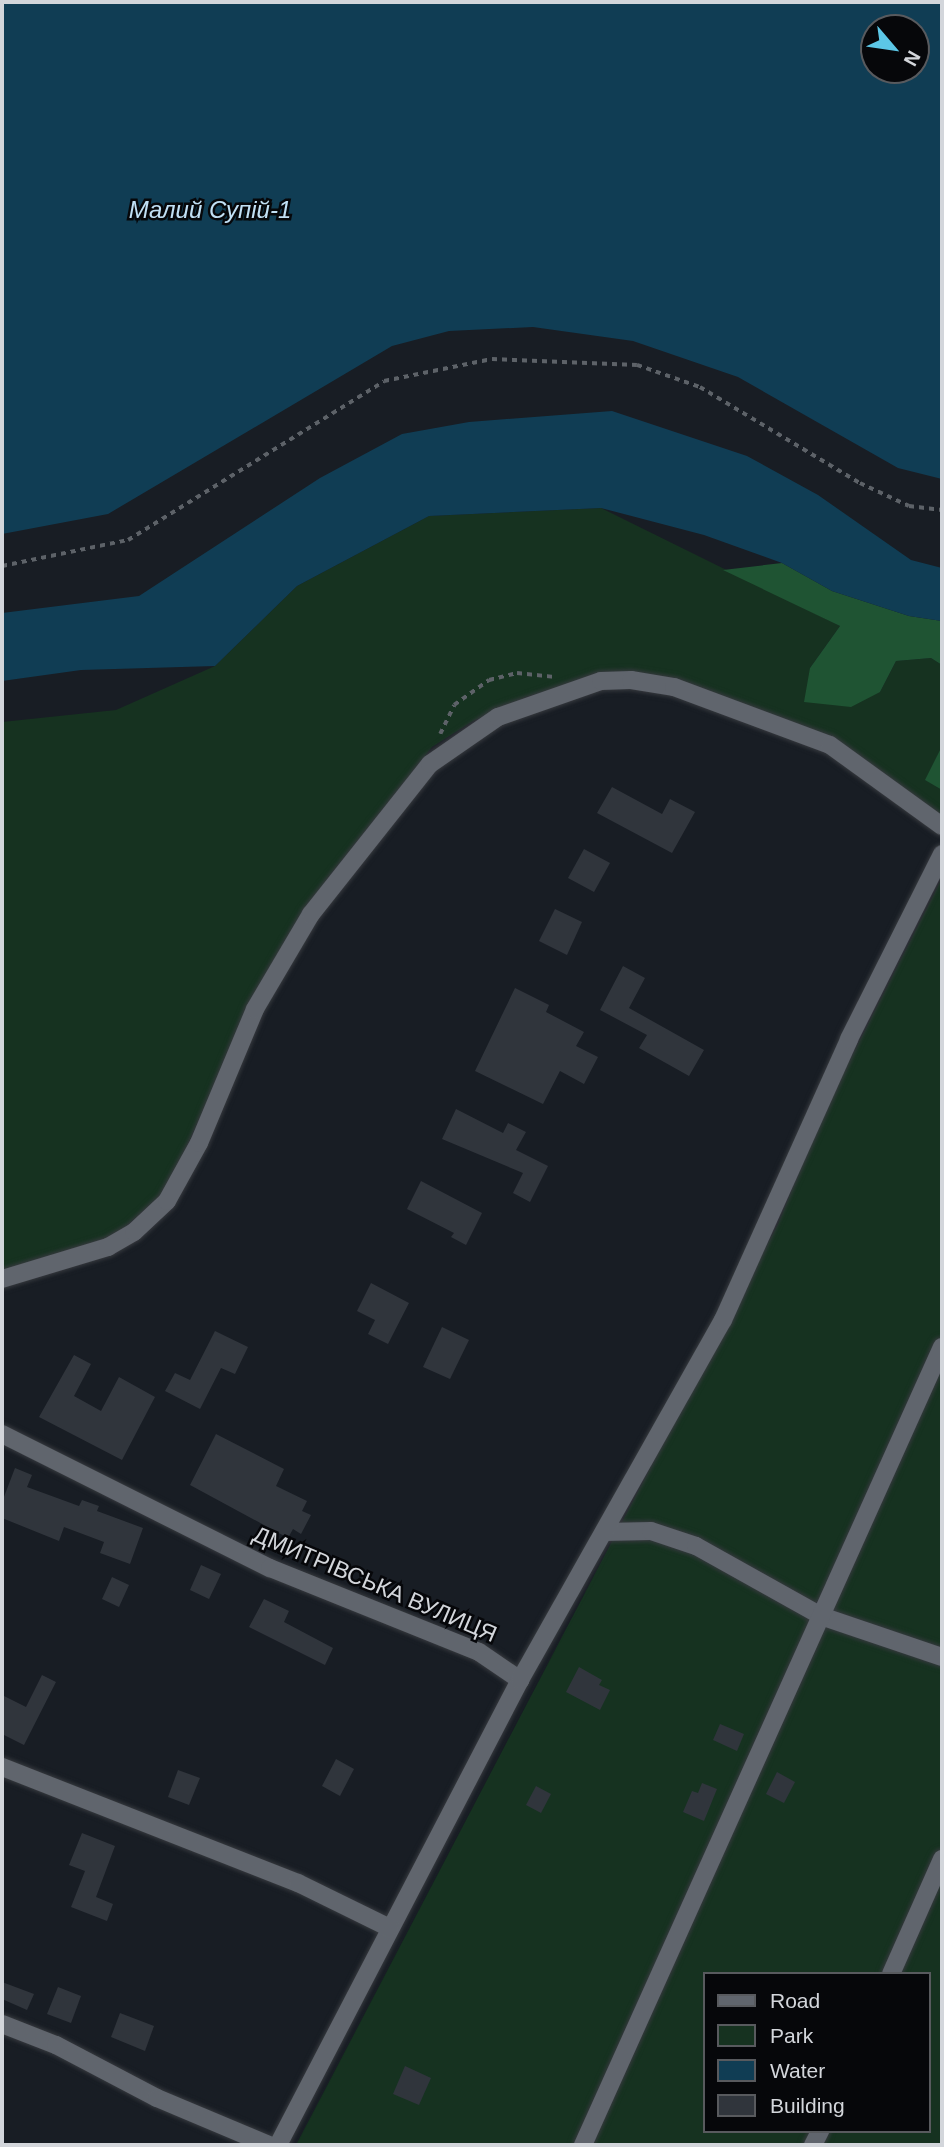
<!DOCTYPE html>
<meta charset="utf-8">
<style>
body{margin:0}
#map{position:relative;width:944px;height:2147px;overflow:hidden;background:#181d24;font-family:Helvetica,sans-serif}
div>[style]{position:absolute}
.green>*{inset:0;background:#163220}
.forest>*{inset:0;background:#1f5433}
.water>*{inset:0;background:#103d54}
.building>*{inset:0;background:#30353c}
.path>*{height:3.5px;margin-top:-1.75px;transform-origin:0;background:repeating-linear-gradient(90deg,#5d6268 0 5px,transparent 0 10px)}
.roads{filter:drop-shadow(0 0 2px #36393e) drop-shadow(0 0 2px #36393e)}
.minor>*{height:18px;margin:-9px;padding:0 9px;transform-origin:9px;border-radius:9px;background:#60656d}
span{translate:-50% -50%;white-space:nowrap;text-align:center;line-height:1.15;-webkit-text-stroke:5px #06070a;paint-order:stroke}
.street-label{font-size:23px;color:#d3d6db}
.water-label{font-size:24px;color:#c1e0f5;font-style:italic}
.frame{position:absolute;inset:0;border:4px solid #d3d6db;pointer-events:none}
.legend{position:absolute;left:703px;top:1972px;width:228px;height:161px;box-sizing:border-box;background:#06070a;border:2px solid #585a5e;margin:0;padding:9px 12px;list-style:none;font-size:21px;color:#d3d6db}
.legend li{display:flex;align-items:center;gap:14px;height:35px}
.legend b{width:35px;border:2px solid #585a5e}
.north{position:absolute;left:860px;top:14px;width:70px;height:70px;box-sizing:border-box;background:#06070a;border:2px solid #585a5e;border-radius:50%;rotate:119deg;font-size:19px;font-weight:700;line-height:28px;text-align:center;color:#d3d6db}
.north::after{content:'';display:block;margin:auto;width:24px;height:32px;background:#5cc7e7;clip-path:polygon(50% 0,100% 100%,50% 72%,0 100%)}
</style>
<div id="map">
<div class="green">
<i style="clip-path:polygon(601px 508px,840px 626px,810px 668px,880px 692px,896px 661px,931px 658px,942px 665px,942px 746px,926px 780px,942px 790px,942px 822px,884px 773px,837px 743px,602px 675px,526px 697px,473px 721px,432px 747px,327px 879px,256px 994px,167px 1190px,116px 1235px,2px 1272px,2px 722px,116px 710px,215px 666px,297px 586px,429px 516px)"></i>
<i style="clip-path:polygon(evenodd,940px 882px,942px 2145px,296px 2145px,778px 1224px,824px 1111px,940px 882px,704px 1974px,928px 1974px,928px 2131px,704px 2131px,704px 1974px)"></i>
</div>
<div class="forest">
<i style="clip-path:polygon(782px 563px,832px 591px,909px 616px,942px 621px,942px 665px,931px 658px,896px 661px,880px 692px,851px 707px,804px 702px,810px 668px,840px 626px,723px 570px)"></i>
<i style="clip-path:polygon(942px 746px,942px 790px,925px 780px)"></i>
</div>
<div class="water">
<i style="clip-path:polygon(evenodd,2px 2px,942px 2px,942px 479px,898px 468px,738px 377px,633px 341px,533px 327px,449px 331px,392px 346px,108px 514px,2px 534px,2px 2px,874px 28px,916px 28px,916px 70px,874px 70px,874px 28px)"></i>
<i style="clip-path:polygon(612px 411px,747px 456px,818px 495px,911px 560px,942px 568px,942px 621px,909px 616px,832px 591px,782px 563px,704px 535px,601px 508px,429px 516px,297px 586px,215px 666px,81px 670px,2px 681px,2px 613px,139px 596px,320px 478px,402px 434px,469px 422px)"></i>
</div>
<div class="building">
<i style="clip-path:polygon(612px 787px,662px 814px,670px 799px,695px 812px,672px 853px,597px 813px)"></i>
<i style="clip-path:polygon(584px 849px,610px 863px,594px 892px,568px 878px)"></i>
<i style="clip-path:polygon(555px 909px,582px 922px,567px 955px,539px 941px)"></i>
<i style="clip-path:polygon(623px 966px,645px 978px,629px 1008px,704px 1050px,689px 1076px,639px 1048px,647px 1035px,600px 1010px)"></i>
<i style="clip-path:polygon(515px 988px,549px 1005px,546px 1012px,584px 1032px,576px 1046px,598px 1057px,584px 1084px,560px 1071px,543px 1104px,475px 1071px)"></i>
<i style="clip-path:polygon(456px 1109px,503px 1133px,508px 1123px,526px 1132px,516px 1150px,548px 1166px,530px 1202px,513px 1193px,523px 1173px,442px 1139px)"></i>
<i style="clip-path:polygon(421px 1181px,482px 1213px,466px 1245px,451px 1237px,454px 1233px,407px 1209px)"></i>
<i style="clip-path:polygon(371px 1283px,409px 1303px,388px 1344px,368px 1334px,375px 1320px,357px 1311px)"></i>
<i style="clip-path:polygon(442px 1327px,469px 1340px,450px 1379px,423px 1367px)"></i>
<i style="clip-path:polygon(215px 1331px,248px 1347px,235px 1374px,221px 1368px,200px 1409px,165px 1391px,175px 1373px,190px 1380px)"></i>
<i style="clip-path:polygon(74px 1355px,91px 1364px,74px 1396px,101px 1411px,119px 1377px,155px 1397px,122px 1460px,39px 1417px)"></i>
<i style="clip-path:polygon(216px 1434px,284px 1469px,276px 1486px,307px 1501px,302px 1511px,311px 1515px,301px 1534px,293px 1529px,288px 1538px,190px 1485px)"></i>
<i style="clip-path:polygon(15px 1468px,32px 1475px,27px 1487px,79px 1506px,82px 1500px,99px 1506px,97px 1511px,143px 1528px,130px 1564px,100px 1553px,104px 1542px,64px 1527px,59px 1541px,2px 1518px,2px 1502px)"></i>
<i style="clip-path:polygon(201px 1565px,221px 1574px,209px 1599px,190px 1590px)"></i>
<i style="clip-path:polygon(112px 1577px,129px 1585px,119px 1607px,102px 1599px)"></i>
<i style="clip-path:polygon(264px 1599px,289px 1611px,284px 1622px,333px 1648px,325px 1665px,249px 1627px)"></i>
<i style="clip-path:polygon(579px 1667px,602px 1680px,599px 1685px,610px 1690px,600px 1710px,566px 1692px)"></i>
<i style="clip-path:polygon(42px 1675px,56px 1682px,24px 1745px,2px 1734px,2px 1695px,26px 1707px)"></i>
<i style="clip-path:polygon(720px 1724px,744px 1734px,737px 1751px,713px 1740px)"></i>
<i style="clip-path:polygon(336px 1759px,354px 1769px,340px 1796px,322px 1786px)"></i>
<i style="clip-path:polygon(178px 1770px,200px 1778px,189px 1805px,168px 1797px)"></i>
<i style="clip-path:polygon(777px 1772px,795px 1782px,784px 1803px,766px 1794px)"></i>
<i style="clip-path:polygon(702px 1783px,717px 1789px,704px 1821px,683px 1812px,692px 1791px,698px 1793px)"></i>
<i style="clip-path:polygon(536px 1786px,551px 1794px,541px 1813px,526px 1805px)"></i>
<i style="clip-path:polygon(82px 1833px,115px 1846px,96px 1897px,113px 1904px,107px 1921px,71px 1907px,85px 1871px,69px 1865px)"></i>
<i style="clip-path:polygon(2px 1982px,34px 1994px,27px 2010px,2px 1999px)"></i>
<i style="clip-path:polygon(58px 1987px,81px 1996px,71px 2023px,47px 2014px)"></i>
<i style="clip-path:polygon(120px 2013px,154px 2026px,145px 2051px,111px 2037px)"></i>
<i style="clip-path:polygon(405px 2066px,431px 2078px,419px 2105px,393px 2094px)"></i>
</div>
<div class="path">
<i style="left:2px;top:566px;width:129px;rotate:-11.7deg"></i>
<i style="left:128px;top:540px;width:301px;rotate:-31.8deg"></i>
<i style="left:384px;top:381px;width:110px;rotate:-11.5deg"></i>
<i style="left:492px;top:359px;width:145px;rotate:2.4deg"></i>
<i style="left:637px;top:365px;width:67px;rotate:19.2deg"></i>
<i style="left:700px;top:387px;width:187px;rotate:31deg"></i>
<i style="left:860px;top:483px;width:54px;rotate:25.1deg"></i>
<i style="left:909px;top:506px;width:33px;rotate:7deg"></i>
<i style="left:440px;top:734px;width:32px;rotate:-64deg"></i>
<i style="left:454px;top:705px;width:43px;rotate:-35.5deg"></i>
<i style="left:489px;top:680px;width:29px;rotate:-14deg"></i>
<i style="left:517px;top:673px;width:37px;rotate:6deg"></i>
</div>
<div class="roads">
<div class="minor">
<i style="left:2px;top:1279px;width:111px;rotate:-16.8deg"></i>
<i style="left:108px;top:1247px;width:30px;rotate:-30deg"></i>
<i style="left:134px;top:1232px;width:45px;rotate:-43.2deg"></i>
<i style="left:167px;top:1201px;width:66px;rotate:-61.1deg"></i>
<i style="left:199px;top:1143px;width:145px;rotate:-67.3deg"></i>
<i style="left:255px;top:1009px;width:110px;rotate:-59.5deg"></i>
<i style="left:311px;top:914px;width:191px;rotate:-51.6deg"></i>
<i style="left:430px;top:764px;width:83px;rotate:-34.7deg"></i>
<i style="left:498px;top:717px;width:109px;rotate:-19.3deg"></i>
<i style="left:601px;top:681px;width:30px;rotate:-2deg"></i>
<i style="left:631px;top:680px;width:44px;rotate:9.2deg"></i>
<i style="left:674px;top:687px;width:166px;rotate:20.4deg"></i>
<i style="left:830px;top:745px;width:138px;rotate:35.9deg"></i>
<i style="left:2px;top:1434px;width:300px;rotate:26.6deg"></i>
<i style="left:270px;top:1568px;width:225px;rotate:21.9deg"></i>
<i style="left:479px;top:1652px;width:50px;rotate:34.3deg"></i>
<i style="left:520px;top:1680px;width:524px;rotate:117.49deg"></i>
<i style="left:604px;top:1532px;width:47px;rotate:-1.2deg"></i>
<i style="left:651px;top:1531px;width:47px;rotate:18.4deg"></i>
<i style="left:696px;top:1546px;width:143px;rotate:29.2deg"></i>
<i style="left:821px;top:1616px;width:128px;rotate:18.7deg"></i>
<i style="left:520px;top:1680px;width:413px;rotate:-60.6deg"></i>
<i style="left:723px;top:1320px;width:308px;rotate:-65.8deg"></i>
<i style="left:849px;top:1039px;width:207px;rotate:-63.3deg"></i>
<i style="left:2px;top:1767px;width:318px;rotate:21.4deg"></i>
<i style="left:298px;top:1883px;width:102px;rotate:26.1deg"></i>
<i style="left:891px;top:1974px;width:126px;rotate:-66.1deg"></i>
<i style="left:2px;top:2024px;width:58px;rotate:21.3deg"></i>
<i style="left:56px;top:2045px;width:114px;rotate:27.7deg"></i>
<i style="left:157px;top:2098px;width:121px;rotate:22.8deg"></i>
<i style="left:583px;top:2145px;width:875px;rotate:-65.78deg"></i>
<i style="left:813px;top:2145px;width:16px;rotate:-63deg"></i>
</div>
</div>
<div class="street-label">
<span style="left:375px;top:1584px;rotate:23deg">ДМИТРІВСЬКА ВУЛИЦЯ</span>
</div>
<div class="water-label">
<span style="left:210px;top:210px">Малий Супій-1</span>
</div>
<div class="frame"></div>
<ul class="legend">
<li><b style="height:9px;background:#60656d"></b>Road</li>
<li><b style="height:19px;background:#163220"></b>Park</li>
<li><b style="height:19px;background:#103d54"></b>Water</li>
<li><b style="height:19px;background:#30353c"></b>Building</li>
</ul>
<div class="north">N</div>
</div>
